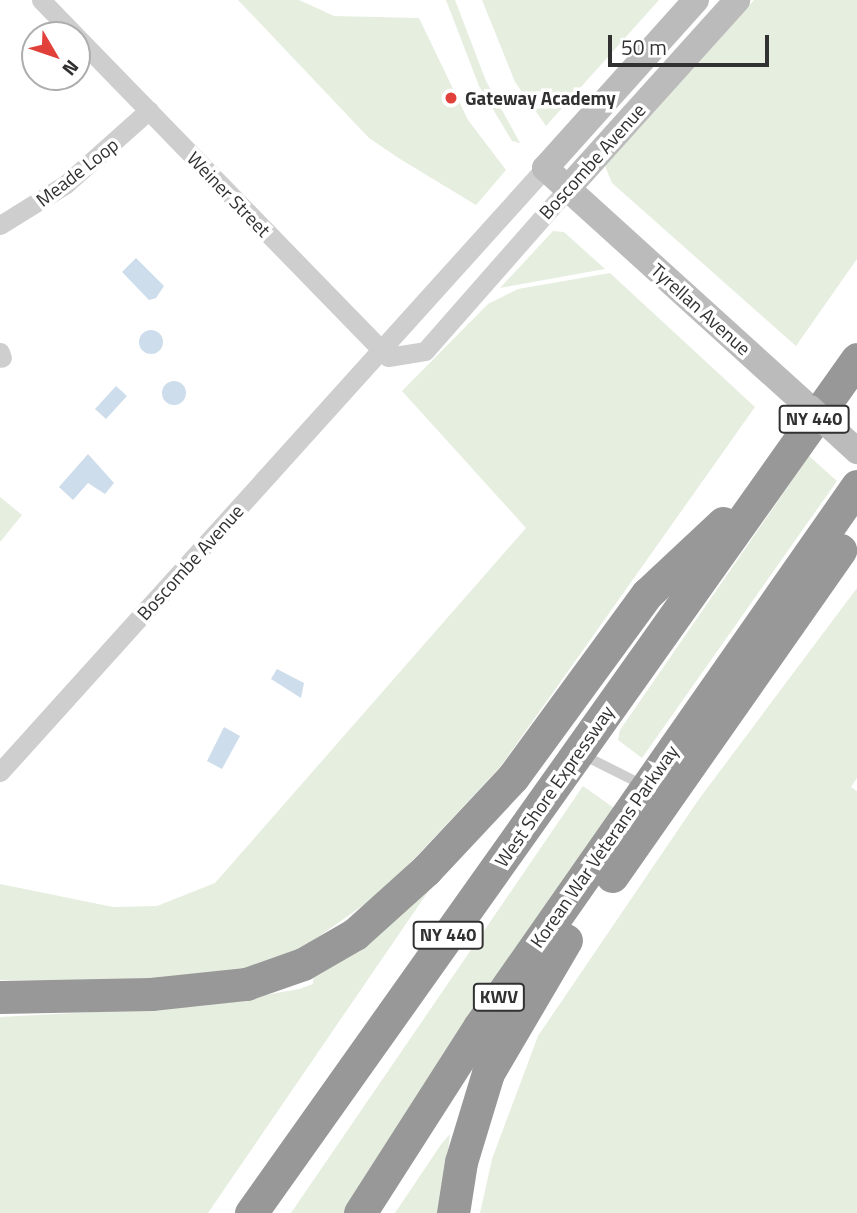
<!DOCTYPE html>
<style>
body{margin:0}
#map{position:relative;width:857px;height:1213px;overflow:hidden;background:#fff;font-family:"Titillium Web",sans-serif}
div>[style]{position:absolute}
.green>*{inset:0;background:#e6eee0}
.water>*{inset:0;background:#cdddec}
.round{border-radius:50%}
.lane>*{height:10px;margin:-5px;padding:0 5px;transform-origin:5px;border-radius:5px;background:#cecece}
.street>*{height:19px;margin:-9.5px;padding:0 9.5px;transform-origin:9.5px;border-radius:9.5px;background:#cecece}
.secondary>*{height:26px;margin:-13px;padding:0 13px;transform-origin:13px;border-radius:13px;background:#bbb}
.highway>*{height:33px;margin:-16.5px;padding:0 16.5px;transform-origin:16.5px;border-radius:16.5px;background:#989898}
.secondary-bridge>*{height:26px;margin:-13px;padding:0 13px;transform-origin:13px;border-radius:13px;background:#bbb}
.dots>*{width:19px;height:19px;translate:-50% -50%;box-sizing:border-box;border:4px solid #fff;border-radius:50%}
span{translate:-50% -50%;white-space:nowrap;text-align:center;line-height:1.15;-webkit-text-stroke:7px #fff;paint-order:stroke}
.shield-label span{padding:2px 5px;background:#fff;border:2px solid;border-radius:5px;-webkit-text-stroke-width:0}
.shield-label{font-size:18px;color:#313131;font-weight:700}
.poi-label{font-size:19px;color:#313131;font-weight:700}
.left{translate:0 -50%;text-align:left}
.street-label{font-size:19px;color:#313131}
.north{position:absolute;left:21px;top:21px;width:70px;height:70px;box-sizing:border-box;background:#fff;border:2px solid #adadad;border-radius:50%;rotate:129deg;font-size:19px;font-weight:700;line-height:28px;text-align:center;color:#313131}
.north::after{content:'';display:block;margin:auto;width:24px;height:32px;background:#e2403a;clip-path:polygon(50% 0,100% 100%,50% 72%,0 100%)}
.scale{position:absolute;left:608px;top:35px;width:161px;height:32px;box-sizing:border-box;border:4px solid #313131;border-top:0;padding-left:9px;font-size:21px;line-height:24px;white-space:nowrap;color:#313131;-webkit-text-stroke:5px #fff;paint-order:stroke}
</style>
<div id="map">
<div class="green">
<i style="clip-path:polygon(238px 0,299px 0,334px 16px,419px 18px,468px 120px,506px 170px,476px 205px,400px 159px,369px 138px)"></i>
<i style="clip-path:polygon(446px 0,455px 0,486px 81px,520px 143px,512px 141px,479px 86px)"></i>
<i style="clip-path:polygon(482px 0,659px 0,546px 126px,515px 82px)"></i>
<i style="clip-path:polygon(754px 0,857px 0,857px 259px,796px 346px,612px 183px,605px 166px)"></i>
<i style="clip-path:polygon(553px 231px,564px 232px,605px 269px,500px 288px)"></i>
<i style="clip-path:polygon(610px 273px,755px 407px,501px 766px,386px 889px,304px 947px,250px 968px,143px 981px,0 980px,0 884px,113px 907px,157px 906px,215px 883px,526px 528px,402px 391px,488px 304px,518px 289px)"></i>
<i style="clip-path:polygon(809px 456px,837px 481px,642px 758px,618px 740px,620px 730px)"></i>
<i style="clip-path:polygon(0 497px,22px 515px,0 542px)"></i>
<i style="clip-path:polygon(857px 588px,857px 778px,851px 787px,857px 791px,857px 1213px,480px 1213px,492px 1159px,538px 1036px,699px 799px)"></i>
<i style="clip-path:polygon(583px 786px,614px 808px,349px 1213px,291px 1213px)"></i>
<i style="clip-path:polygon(434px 883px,208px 1213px,0 1213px,0 1017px,202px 1006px,299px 989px,313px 984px,314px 971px)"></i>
<i style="clip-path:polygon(450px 1134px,441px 1213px,395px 1213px,442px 1143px)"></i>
</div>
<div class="water">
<i style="clip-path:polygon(136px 258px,164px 286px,156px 298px,149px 300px,122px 272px)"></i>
<i class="round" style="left:139px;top:330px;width:24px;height:24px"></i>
<i class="round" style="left:162px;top:381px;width:24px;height:24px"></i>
<i style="clip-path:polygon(116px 386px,127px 396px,106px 419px,95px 409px)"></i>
<i style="clip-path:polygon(88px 454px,114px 483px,105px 494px,88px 483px,73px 500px,59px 487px)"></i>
<i style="clip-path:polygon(277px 669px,304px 683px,301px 698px,271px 679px)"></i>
<i style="clip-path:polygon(224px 727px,240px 736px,222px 769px,207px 761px)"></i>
</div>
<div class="lane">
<i style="left:581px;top:754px;width:69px;rotate:26.6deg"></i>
</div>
<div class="street">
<i style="left:41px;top:0;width:49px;rotate:45.8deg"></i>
<i style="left:77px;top:37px;width:446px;rotate:45.8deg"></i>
<i style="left:388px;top:357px;width:37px;rotate:-9deg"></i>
<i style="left:425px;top:351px;width:217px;rotate:-48.7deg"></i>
<i style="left:0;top:225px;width:78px;rotate:-31.8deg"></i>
<i style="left:66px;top:184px;width:111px;rotate:-41.7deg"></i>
<i style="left:0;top:352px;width:6px;rotate:72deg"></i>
<i style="left:0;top:772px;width:814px;rotate:-47.94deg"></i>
</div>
<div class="secondary">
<i style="left:696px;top:0;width:226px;rotate:131.9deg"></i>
<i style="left:545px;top:168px;width:358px;rotate:42.2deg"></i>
<i style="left:568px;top:188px;width:253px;rotate:-48deg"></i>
</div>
<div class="highway">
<i style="left:612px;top:876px;width:398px;rotate:-55deg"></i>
<i style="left:0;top:997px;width:151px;rotate:-1.1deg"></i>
<i style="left:151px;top:994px;width:96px;rotate:-6deg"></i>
<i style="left:246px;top:984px;width:60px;rotate:-19.3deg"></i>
<i style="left:303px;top:964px;width:60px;rotate:-30deg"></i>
<i style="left:355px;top:934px;width:96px;rotate:-42deg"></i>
<i style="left:426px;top:870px;width:127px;rotate:-46.9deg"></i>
<i style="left:513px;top:777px;width:227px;rotate:-53.8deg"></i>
<i style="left:647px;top:594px;width:104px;rotate:-43.1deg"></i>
<i style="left:251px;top:1213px;width:1047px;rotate:-54.64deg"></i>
<i style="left:360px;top:1213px;width:221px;rotate:-57.4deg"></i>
<i style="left:479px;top:1027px;width:660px;rotate:-55.06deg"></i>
<i style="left:453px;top:1213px;width:52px;rotate:-81.1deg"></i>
<i style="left:461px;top:1162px;width:93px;rotate:-73.1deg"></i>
<i style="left:488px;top:1073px;width:154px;rotate:-59.6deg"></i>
</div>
<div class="secondary-bridge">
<i style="left:810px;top:408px;width:64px;rotate:42.5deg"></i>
</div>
<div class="dots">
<i style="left:451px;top:98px;background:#e2403a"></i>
</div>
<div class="shield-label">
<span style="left:814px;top:419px">NY 440</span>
<span style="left:448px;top:935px">NY 440</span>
<span style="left:499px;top:997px">KWV</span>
</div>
<div class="poi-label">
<span class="left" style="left:465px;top:98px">Gateway Academy</span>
</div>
<div class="street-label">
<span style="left:592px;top:161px;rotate:-48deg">Boscombe Avenue</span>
<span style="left:77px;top:172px;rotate:-38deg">Meade Loop</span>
<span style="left:229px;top:194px;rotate:46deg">Weiner Street</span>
<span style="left:701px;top:309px;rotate:42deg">Tyrellan Avenue</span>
<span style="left:190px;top:562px;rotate:-48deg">Boscombe Avenue</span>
<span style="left:554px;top:786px;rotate:-55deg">West Shore Expressway</span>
<span style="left:604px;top:846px;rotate:-55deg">Korean War Veterans Parkway</span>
</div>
<div class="north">N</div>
<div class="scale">50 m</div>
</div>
